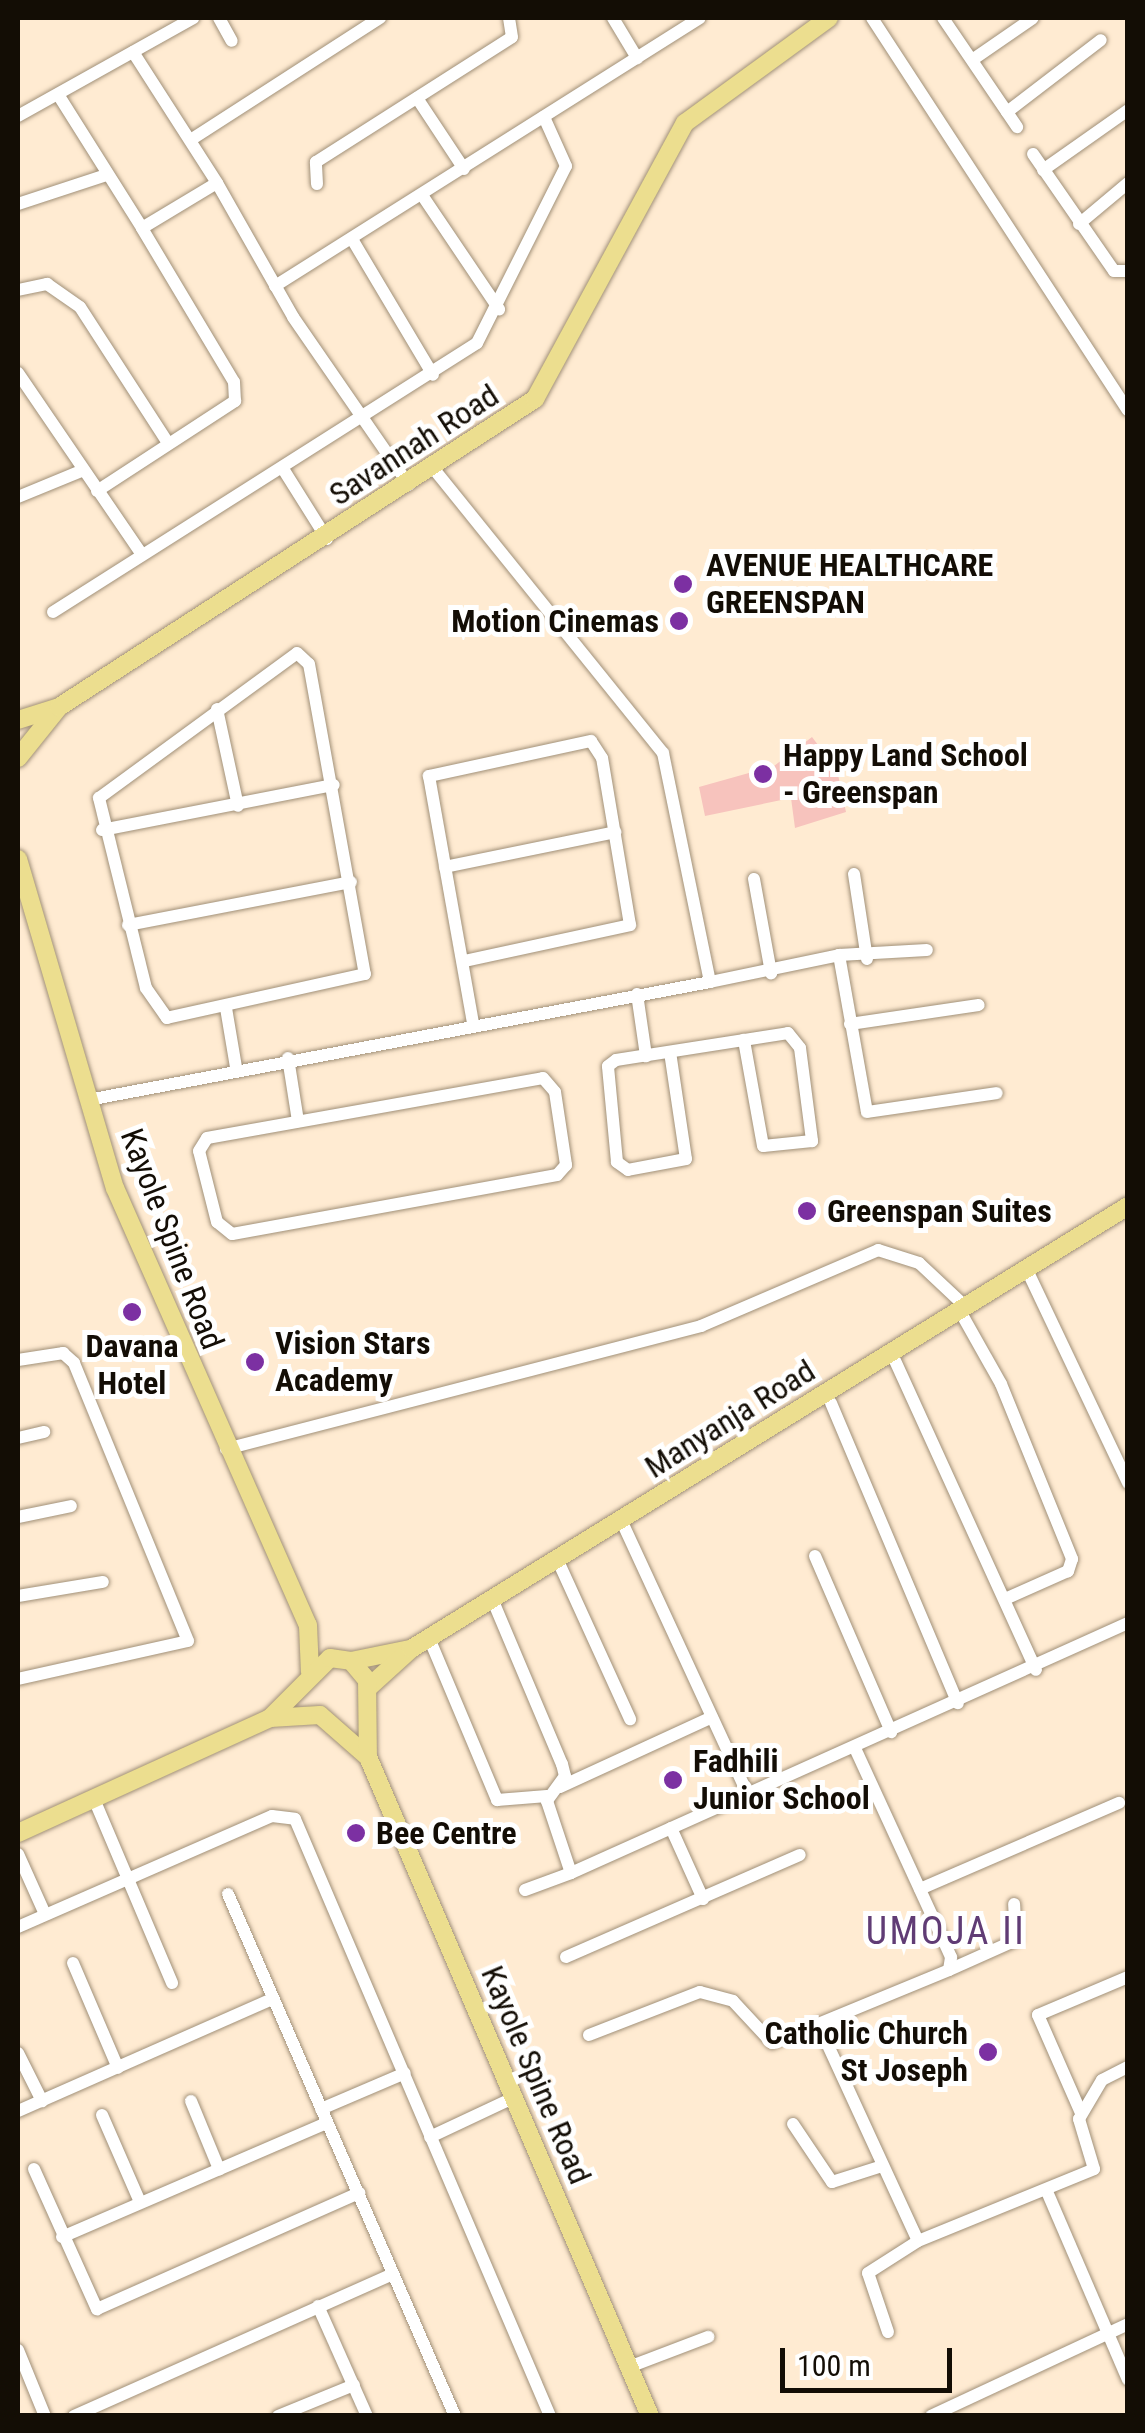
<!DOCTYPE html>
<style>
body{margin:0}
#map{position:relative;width:1145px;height:2433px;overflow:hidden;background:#ffebd2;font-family:"Roboto Condensed",sans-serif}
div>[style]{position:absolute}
.green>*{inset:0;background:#f7c3bd}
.roads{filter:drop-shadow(0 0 2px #a19078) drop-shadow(0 0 2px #a19078)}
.minor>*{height:12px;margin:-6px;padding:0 6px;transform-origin:6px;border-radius:6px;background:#fff}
.major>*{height:18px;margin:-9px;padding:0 9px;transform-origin:9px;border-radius:9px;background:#ecde8f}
.dots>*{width:28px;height:28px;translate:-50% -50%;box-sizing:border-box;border:5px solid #fff;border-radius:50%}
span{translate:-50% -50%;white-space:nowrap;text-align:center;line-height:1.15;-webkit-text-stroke:10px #fff;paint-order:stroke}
.street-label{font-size:32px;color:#130d05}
.poi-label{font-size:32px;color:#130d05;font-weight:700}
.left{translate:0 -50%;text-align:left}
.right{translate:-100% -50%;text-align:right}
.quarter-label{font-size:38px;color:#603c75;letter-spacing:2.5px}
.frame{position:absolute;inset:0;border:20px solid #130d05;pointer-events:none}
.scale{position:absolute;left:780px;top:2348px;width:172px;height:45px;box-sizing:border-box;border:5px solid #130d05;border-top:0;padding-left:12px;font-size:30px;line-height:35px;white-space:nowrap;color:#130d05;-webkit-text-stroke:8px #fff;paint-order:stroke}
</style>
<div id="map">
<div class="green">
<i style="clip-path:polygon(812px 737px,837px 770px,846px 812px,795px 828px,791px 798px,705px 816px,699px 787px,774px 766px)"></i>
</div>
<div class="roads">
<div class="minor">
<i style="left:219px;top:18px;width:26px;rotate:61deg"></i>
<i style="left:613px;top:18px;width:47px;rotate:59deg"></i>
<i style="left:872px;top:18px;width:468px;rotate:56.9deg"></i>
<i style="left:943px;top:18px;width:132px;rotate:55.8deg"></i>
<i style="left:133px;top:52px;width:156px;rotate:57.3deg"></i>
<i style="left:975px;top:58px;width:70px;rotate:-34.6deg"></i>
<i style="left:59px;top:96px;width:156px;rotate:57.8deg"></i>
<i style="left:417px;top:98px;width:85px;rotate:56.5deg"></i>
<i style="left:1007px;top:112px;width:118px;rotate:-37.5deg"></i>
<i style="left:18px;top:116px;width:201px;rotate:-29.2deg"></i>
<i style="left:192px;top:139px;width:224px;rotate:-32.8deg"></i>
<i style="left:1033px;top:154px;width:142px;rotate:55.3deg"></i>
<i style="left:1114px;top:271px;width:14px"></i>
<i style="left:1043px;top:170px;width:104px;rotate:-35.2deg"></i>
<i style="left:317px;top:184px;width:22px;rotate:-93deg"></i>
<i style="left:316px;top:162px;width:232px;rotate:-32.5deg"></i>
<i style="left:512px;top:37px;width:19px;rotate:-99deg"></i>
<i style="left:422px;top:195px;width:138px;rotate:56deg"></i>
<i style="left:18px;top:204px;width:93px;rotate:-18.2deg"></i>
<i style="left:1079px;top:224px;width:64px;rotate:-39.9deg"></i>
<i style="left:352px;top:239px;width:158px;rotate:59.2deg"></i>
<i style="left:275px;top:286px;width:502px;rotate:-32.24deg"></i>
<i style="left:18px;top:290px;width:30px;rotate:-12deg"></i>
<i style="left:47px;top:284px;width:40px;rotate:34.9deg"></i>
<i style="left:80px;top:307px;width:162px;rotate:57.1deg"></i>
<i style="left:18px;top:373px;width:220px;rotate:55.7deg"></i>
<i style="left:285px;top:472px;width:79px;rotate:57.9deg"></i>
<i style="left:97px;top:491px;width:165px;rotate:-33.1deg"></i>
<i style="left:235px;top:401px;width:19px;rotate:-93deg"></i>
<i style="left:234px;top:382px;width:179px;rotate:-120.9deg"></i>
<i style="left:142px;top:228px;width:87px;rotate:-31deg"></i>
<i style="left:217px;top:183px;width:154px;rotate:60.4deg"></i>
<i style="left:293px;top:317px;width:204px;rotate:55.4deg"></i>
<i style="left:18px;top:497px;width:68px;rotate:-22.4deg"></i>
<i style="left:53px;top:612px;width:502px;rotate:-32.39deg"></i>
<i style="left:477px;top:343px;width:198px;rotate:-63.3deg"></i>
<i style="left:566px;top:166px;width:54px;rotate:-114.2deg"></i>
<i style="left:297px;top:653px;width:16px;rotate:43deg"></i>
<i style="left:309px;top:664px;width:315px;rotate:79.8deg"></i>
<i style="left:365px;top:974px;width:203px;rotate:167.5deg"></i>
<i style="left:167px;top:1018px;width:37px;rotate:-125deg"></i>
<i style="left:146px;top:988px;width:196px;rotate:-103.9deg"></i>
<i style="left:99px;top:798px;width:245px;rotate:-36.2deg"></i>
<i style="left:217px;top:709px;width:99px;rotate:77.8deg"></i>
<i style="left:102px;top:830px;width:236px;rotate:-11deg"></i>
<i style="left:445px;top:867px;width:174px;rotate:-11.6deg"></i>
<i style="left:854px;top:874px;width:86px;rotate:81.3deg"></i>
<i style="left:754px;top:879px;width:96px;rotate:79.7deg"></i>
<i style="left:128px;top:925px;width:227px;rotate:-10.9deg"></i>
<i style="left:839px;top:955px;width:159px;rotate:79.9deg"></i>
<i style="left:867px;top:1112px;width:131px;rotate:-8.3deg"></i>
<i style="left:464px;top:961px;width:170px;rotate:-12.2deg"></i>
<i style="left:630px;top:925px;width:169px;rotate:-99.5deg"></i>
<i style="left:602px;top:758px;width:20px;rotate:-123deg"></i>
<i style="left:591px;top:741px;width:166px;rotate:167.8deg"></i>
<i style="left:429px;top:776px;width:252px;rotate:79.9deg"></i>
<i style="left:710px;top:982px;width:132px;rotate:-11.8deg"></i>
<i style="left:839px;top:955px;width:88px;rotate:-3.3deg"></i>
<i style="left:637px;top:994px;width:63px;rotate:81.7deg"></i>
<i style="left:226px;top:1008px;width:60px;rotate:80.4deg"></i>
<i style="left:850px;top:1024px;width:130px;rotate:-8.4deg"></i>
<i style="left:670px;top:1052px;width:108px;rotate:81.5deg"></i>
<i style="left:686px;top:1159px;width:59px;rotate:169.3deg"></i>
<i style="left:628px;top:1170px;width:14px;rotate:-144deg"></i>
<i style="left:617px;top:1162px;width:96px;rotate:-95.4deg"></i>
<i style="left:608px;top:1066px;width:10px;rotate:-37deg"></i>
<i style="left:616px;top:1060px;width:174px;rotate:-8.9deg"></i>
<i style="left:788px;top:1033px;width:19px;rotate:51deg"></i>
<i style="left:800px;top:1048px;width:94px;rotate:82.6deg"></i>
<i style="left:812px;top:1141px;width:49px;rotate:174.2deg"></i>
<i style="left:763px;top:1146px;width:108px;rotate:-100.2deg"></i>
<i style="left:288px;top:1058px;width:64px;rotate:81deg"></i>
<i style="left:543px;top:1078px;width:18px;rotate:49deg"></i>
<i style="left:555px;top:1092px;width:74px;rotate:81.4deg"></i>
<i style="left:566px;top:1165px;width:13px;rotate:132deg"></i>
<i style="left:557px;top:1175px;width:330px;rotate:169.7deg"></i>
<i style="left:232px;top:1234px;width:19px;rotate:-141deg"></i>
<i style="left:217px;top:1222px;width:73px;rotate:-104.2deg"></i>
<i style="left:199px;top:1151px;width:15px;rotate:-58deg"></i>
<i style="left:207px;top:1138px;width:341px;rotate:-10.1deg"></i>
<i style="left:88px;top:1100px;width:633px;rotate:-10.74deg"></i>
<i style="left:710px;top:982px;width:234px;rotate:-101.6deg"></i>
<i style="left:663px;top:753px;width:363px;rotate:-128.9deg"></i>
<i style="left:1027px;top:1270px;width:236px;rotate:64.6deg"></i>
<i style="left:961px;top:1313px;width:81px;rotate:60.6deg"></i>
<i style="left:1001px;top:1384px;width:189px;rotate:67.9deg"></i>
<i style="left:1072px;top:1559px;width:13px;rotate:108deg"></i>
<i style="left:1068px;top:1571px;width:67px;rotate:156.1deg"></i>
<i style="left:892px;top:1354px;width:347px;rotate:65.5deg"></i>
<i style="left:18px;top:1360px;width:46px;rotate:-8.8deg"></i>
<i style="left:63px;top:1353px;width:15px;rotate:42deg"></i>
<i style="left:74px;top:1363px;width:300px;rotate:67.7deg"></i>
<i style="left:188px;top:1641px;width:174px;rotate:167.4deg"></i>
<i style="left:831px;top:1403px;width:326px;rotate:67.1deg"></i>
<i style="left:18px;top:1438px;width:27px;rotate:-13deg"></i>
<i style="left:226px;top:1449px;width:491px;rotate:-14.5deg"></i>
<i style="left:701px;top:1326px;width:193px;rotate:-23.2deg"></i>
<i style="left:878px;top:1250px;width:43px;rotate:17.6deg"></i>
<i style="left:919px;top:1263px;width:66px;rotate:43.2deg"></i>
<i style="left:18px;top:1517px;width:54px;rotate:-11.7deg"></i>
<i style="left:622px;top:1522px;width:301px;rotate:65.2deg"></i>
<i style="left:815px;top:1556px;width:192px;rotate:66.6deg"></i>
<i style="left:558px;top:1561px;width:174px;rotate:65.5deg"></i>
<i style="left:18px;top:1596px;width:86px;rotate:-9.4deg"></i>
<i style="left:493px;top:1601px;width:177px;rotate:67.1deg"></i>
<i style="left:562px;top:1764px;width:12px;rotate:76deg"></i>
<i style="left:565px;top:1776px;width:31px;rotate:126deg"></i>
<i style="left:547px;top:1801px;width:76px;rotate:71.6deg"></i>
<i style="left:571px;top:1873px;width:611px;rotate:-24.17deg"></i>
<i style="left:429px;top:1638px;width:176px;rotate:67.2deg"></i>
<i style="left:497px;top:1800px;width:50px;rotate:-4.6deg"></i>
<i style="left:560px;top:1787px;width:167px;rotate:-24.7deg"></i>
<i style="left:94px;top:1799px;width:200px;rotate:67deg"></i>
<i style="left:671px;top:1828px;width:78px;rotate:65.7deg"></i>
<i style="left:18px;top:1854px;width:66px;rotate:65.8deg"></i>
<i style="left:920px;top:1889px;width:217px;rotate:-23.4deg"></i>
<i style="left:525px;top:1890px;width:49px;rotate:-20.3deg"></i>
<i style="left:228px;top:1894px;width:569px;rotate:66.5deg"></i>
<i style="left:18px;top:1927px;width:277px;rotate:-23.6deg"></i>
<i style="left:272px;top:1816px;width:23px;rotate:7deg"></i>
<i style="left:295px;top:1819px;width:649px;rotate:66.87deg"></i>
<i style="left:566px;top:1957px;width:255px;rotate:-23.6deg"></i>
<i style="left:73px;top:1963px;width:114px;rotate:66.8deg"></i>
<i style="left:949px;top:1970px;width:73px;rotate:-24.1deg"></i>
<i style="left:1016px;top:1940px;width:36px;rotate:-93deg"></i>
<i style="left:820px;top:2028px;width:234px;rotate:65.3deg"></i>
<i style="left:918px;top:2241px;width:190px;rotate:-22.2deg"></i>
<i style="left:1094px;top:2169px;width:52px;rotate:-106.7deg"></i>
<i style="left:1079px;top:2119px;width:45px;rotate:-59.5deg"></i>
<i style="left:1102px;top:2080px;width:29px;rotate:-27deg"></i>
<i style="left:589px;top:2035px;width:119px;rotate:-21.2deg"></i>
<i style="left:700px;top:1992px;width:34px;rotate:15deg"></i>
<i style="left:733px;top:2001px;width:57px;rotate:47.1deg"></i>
<i style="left:772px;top:2043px;width:191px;rotate:-22.4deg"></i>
<i style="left:949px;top:1970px;width:13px;rotate:-81deg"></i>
<i style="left:951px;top:1957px;width:230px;rotate:-114.7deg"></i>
<i style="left:18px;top:2053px;width:54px;rotate:63.4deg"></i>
<i style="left:191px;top:2101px;width:74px;rotate:67.6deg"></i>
<i style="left:321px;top:2109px;width:91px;rotate:-23.2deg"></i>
<i style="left:18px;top:2111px;width:278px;rotate:-23.8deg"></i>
<i style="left:1081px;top:2113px;width:107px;rotate:-113.7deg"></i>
<i style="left:1038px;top:2015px;width:98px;rotate:-22.9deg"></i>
<i style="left:102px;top:2115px;width:95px;rotate:66.4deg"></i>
<i style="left:793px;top:2124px;width:70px;rotate:56.1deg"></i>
<i style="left:832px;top:2182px;width:49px;rotate:-17.7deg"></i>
<i style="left:430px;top:2137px;width:92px;rotate:-25.2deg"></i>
<i style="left:34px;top:2169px;width:154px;rotate:65.8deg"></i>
<i style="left:97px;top:2309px;width:287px;rotate:-23.9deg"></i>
<i style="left:1048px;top:2194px;width:202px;rotate:66.7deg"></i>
<i style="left:62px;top:2237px;width:288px;rotate:-23.3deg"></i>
<i style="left:318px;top:2306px;width:120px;rotate:66deg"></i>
<i style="left:888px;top:2332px;width:62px;rotate:-108.7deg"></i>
<i style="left:868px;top:2273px;width:59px;rotate:-32.6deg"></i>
<i style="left:18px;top:2350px;width:71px;rotate:67.8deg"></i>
<i style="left:629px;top:2367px;width:85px;rotate:-20.8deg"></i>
<i style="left:74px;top:2416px;width:349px;rotate:-24deg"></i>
<i style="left:278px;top:2416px;width:82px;rotate:-22.2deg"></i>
<i style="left:931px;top:2416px;width:217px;rotate:-25deg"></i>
</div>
<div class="major">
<i style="left:18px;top:720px;width:43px;rotate:-17.6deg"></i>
<i style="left:18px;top:758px;width:65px;rotate:-51.2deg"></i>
<i style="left:59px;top:707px;width:567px;rotate:-32.91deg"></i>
<i style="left:535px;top:399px;width:314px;rotate:-61.5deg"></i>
<i style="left:685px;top:123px;width:178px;rotate:-36.1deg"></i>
<i style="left:18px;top:859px;width:343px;rotate:73.6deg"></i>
<i style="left:115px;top:1188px;width:478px;rotate:66.2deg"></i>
<i style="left:308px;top:1625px;width:47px;rotate:87.6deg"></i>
<i style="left:351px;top:1661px;width:60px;rotate:-11.5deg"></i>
<i style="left:368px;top:1688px;width:58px;rotate:-42.2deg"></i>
<i style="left:411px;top:1649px;width:843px;rotate:-31.71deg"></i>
<i style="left:270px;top:1718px;width:50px;rotate:-3.4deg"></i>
<i style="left:320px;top:1715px;width:64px;rotate:41.2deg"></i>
<i style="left:368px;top:1757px;width:717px;rotate:66.83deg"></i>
<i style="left:18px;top:1833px;width:277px;rotate:-24.5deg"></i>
<i style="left:270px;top:1718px;width:85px;rotate:-45deg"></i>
<i style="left:330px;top:1658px;width:21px;rotate:8deg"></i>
<i style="left:351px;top:1661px;width:25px;rotate:50deg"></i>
<i style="left:367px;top:1680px;width:77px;rotate:89.3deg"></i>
</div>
</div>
<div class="dots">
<i style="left:683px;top:584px;background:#7c30a2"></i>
<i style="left:679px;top:621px;background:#7c30a2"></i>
<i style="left:763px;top:774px;background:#7c30a2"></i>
<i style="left:807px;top:1211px;background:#7c30a2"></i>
<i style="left:132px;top:1312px;background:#7c30a2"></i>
<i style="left:255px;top:1362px;background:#7c30a2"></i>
<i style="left:673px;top:1780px;background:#7c30a2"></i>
<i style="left:356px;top:1833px;background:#7c30a2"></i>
<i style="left:988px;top:2052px;background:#7c30a2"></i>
</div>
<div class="street-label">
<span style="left:414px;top:445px;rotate:-33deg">Savannah Road</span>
<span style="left:172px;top:1239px;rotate:69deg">Kayole Spine Road</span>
<span style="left:730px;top:1419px;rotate:-32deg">Manyanja Road</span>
<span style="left:536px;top:2075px;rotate:67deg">Kayole Spine Road</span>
</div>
<div class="poi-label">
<span class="left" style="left:706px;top:584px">AVENUE HEALTHCARE<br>GREENSPAN</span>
<span class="right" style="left:659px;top:621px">Motion Cinemas</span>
<span class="left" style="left:783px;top:774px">Happy Land School<br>- Greenspan</span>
<span class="left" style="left:827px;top:1211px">Greenspan Suites</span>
<span class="left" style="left:275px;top:1362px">Vision Stars<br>Academy</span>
<span style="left:132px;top:1365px">Davana<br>Hotel</span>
<span class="left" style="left:693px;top:1780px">Fadhili<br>Junior School</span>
<span class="left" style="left:376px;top:1833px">Bee Centre</span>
<span class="right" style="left:968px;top:2052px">Catholic Church<br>St Joseph</span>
</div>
<div class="quarter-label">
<span style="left:946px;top:1932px">UMOJA II</span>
</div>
<div class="frame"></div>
<div class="scale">100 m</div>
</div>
